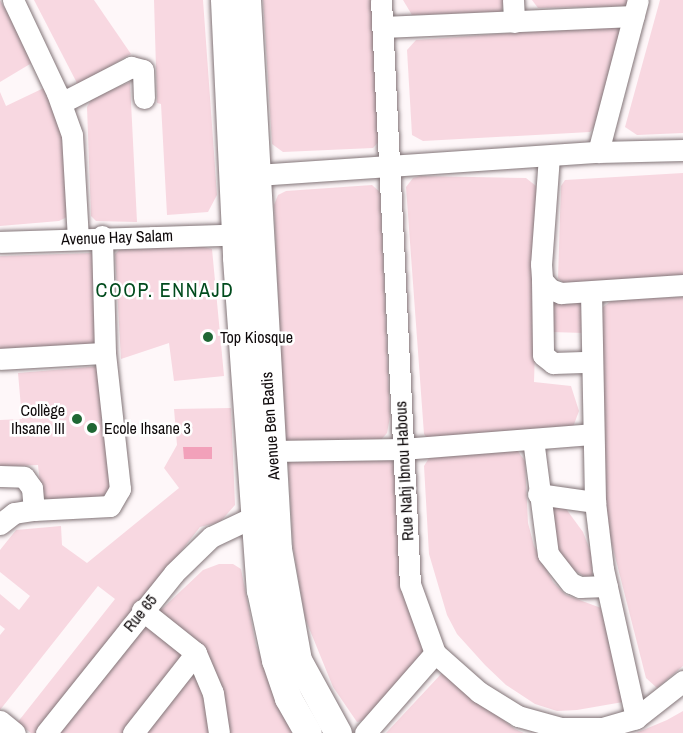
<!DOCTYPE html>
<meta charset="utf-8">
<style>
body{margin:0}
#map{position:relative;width:683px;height:733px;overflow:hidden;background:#fef7f9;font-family:"Archivo Narrow",sans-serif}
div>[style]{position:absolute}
.green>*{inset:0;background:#f8d8e1}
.water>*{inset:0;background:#f2a1ba}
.roads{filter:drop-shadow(0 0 2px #827578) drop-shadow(0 0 2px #827578)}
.minor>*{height:21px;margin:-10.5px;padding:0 10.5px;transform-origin:10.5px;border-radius:10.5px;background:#fff}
.major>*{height:27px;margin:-13.5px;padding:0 13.5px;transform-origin:13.5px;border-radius:13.5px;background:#fff}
.dots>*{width:16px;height:16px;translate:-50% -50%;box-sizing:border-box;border:3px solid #fff;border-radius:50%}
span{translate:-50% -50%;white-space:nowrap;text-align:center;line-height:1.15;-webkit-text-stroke:5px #fff;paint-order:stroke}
.street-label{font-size:16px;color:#0f0a0b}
.poi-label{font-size:16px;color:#0f0a0b}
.left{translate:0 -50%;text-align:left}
.right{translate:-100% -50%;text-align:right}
.quarter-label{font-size:20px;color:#014b1d;letter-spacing:1.5px}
</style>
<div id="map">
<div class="green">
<i style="clip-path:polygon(0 0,35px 61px,0 82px)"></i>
<i style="clip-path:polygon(34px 0,94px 0,131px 54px,78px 85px)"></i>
<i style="clip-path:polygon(154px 0,203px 0,217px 195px,208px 212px,167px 215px,161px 104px,157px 103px)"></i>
<i style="clip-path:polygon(263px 0,374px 0,381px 139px,373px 148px,283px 152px,272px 144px)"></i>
<i style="clip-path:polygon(403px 0,505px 0,501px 12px,412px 15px)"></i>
<i style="clip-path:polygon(532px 0,631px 0,626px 6px,538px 8px)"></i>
<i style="clip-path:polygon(660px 0,683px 0,683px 133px,637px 135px,625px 127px)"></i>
<i style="clip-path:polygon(620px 25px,623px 27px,594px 127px,590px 132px,423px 141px,412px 135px,407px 50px,416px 40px)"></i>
<i style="clip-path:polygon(130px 82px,137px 222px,96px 221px,91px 216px,87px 107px,92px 98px)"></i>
<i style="clip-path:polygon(48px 86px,68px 139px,67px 217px,59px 221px,0 226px,0 92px,6px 106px)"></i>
<i style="clip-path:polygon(683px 173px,683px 278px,565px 284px,558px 278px,561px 186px,565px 180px)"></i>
<i style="clip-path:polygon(421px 176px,526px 178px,536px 186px,540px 196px,534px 382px,571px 386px,579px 411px,573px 427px,427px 438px,424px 434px,406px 187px,413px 178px)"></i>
<i style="clip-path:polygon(372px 185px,380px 192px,390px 417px,387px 433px,380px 441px,285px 445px,274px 205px,278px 195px,286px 191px)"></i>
<i style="clip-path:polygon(200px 246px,212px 249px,224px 376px,174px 381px,169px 343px,121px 359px,115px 254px,119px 250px)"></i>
<i style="clip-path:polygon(91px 253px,95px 255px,101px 345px,0 352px,0 256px)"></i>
<i style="clip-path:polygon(683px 297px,683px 666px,657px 688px,646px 678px,604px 513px,599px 310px,614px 299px)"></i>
<i style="clip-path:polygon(552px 300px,585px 301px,584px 333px,551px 332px)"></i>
<i style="clip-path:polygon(101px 366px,111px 487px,102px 499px,42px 503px,38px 465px,0 467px,0 420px,22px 419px,18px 373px)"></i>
<i style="clip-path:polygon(231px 408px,235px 505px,220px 522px,200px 527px,40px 733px,31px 733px,17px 723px,115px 599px,98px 586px,0 710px,0 635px,5px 629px,0 625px,0 594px,19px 610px,30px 596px,0 572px,0 550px,16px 530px,61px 526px,62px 545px,87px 563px,179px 488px,164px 468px,177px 445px,174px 409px)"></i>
<i style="clip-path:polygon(517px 450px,525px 461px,528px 523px,534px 546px,553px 582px,566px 595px,601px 608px,623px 702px,577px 710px,557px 711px,535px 704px,506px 685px,485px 665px,457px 634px,447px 615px,429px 554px,424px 466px,431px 455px)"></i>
<i style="clip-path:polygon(390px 459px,393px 461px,425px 649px,365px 720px,357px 722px,333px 687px,305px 618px,293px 547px,288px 462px)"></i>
<i style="clip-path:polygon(561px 502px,583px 532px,593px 558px,592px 575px,588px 578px,566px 566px,555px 546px,550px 504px)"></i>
<i style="clip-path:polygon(219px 564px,233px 564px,241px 569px,256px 645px,292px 733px,57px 733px,144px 626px,203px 570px)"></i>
<i style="clip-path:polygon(442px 673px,515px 729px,524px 733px,386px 733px)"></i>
<i style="clip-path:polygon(683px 711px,683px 733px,636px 733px,667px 720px)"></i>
</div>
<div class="water">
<i style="clip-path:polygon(183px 447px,212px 447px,212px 459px,184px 459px)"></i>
</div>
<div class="roads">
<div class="minor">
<i style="left:13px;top:0;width:103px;rotate:64.7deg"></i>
<i style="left:57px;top:93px;width:45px;rotate:70.3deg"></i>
<i style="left:72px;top:135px;width:103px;rotate:86.7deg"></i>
<i style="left:381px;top:0;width:585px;rotate:87.16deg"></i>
<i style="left:410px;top:584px;width:73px;rotate:70.1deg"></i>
<i style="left:435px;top:653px;width:59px;rotate:41.6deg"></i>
<i style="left:479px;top:692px;width:46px;rotate:31.6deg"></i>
<i style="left:518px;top:716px;width:45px;rotate:15.6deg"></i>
<i style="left:561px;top:728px;width:41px"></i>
<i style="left:602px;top:728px;width:35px;rotate:-16deg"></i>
<i style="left:636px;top:718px;width:60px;rotate:-38.2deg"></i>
<i style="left:513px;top:0;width:22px;rotate:87deg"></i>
<i style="left:383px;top:27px;width:251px;rotate:-2.5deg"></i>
<i style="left:61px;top:103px;width:79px;rotate:-27.2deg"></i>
<i style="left:131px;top:67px;width:12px;rotate:14deg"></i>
<i style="left:143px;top:70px;width:28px;rotate:88deg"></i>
<i style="left:598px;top:152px;width:157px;rotate:-75.3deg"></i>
<i style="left:549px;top:156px;width:108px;rotate:94.2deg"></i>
<i style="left:541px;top:264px;width:16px;rotate:86deg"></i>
<i style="left:542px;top:280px;width:12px;rotate:48deg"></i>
<i style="left:550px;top:289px;width:12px;rotate:20deg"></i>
<i style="left:561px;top:293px;width:122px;rotate:-3.8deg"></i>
<i style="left:242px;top:176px;width:357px;rotate:-3.9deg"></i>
<i style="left:598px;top:152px;width:85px;rotate:-1.3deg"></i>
<i style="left:0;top:242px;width:250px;rotate:-1.8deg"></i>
<i style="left:542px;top:280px;width:75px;rotate:89.2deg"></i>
<i style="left:543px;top:355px;width:13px;rotate:39deg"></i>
<i style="left:553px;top:363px;width:38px;rotate:-2deg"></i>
<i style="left:591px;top:292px;width:210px;rotate:88.9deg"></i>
<i style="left:595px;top:502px;width:67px;rotate:83.2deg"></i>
<i style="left:603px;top:569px;width:153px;rotate:77.5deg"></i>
<i style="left:0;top:359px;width:105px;rotate:-3.3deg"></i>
<i style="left:533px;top:439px;width:116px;rotate:82.6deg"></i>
<i style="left:548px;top:554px;width:37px;rotate:52deg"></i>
<i style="left:571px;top:583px;width:10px;rotate:24deg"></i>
<i style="left:580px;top:587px;width:27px;rotate:-2deg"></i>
<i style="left:272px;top:451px;width:130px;rotate:-0.9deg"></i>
<i style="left:402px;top:449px;width:190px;rotate:-4.5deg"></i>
<i style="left:0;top:476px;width:24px;rotate:2deg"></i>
<i style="left:24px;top:477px;width:14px;rotate:54deg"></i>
<i style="left:32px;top:488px;width:22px;rotate:85deg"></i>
<i style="left:538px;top:494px;width:58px;rotate:8deg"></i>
<i style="left:0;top:524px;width:18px;rotate:-38deg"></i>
<i style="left:14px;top:513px;width:20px;rotate:-9deg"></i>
<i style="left:34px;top:510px;width:76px;rotate:-3deg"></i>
<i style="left:110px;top:506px;width:20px;rotate:-60deg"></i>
<i style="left:120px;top:489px;width:137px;rotate:-96.3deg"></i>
<i style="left:105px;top:353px;width:117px;rotate:-91.5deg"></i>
<i style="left:196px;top:653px;width:43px;rotate:67deg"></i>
<i style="left:213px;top:693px;width:40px;rotate:81.5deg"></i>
<i style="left:0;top:721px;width:19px;rotate:39deg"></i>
<i style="left:46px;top:733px;width:205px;rotate:-51.3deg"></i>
<i style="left:174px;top:573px;width:52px;rotate:-44.2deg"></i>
<i style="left:211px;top:537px;width:49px;rotate:-25.5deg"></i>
<i style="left:133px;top:733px;width:102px;rotate:-51.8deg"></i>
<i style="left:196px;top:653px;width:69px;rotate:-141.5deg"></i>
<i style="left:365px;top:733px;width:106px;rotate:-48.8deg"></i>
</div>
<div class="major">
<i style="left:224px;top:0;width:258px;rotate:87.3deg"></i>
<i style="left:236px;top:258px;width:333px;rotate:85.9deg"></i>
<i style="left:260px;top:590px;width:72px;rotate:77.9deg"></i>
<i style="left:275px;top:660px;width:40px;rotate:71.1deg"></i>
<i style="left:288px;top:698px;width:40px;rotate:60.3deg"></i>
<i style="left:247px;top:0;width:550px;rotate:86.77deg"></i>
<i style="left:278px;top:549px;width:113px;rotate:79.8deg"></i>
<i style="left:298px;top:660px;width:83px;rotate:61.3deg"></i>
</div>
</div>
<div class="dots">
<i style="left:208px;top:337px;background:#1f6734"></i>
<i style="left:77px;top:419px;background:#1f6734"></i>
<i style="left:92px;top:428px;background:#1f6734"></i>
</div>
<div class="street-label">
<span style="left:117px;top:237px;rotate:-2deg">Avenue Hay Salam</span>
<span style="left:270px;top:426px;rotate:-94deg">Avenue Ben Badis</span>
<span style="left:404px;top:471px;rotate:-93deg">Rue Nahj Ibnou Habous</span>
<span style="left:140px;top:613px;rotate:-51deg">Rue 65</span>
</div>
<div class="poi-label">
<span class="left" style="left:220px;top:337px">Top Kiosque</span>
<span class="right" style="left:65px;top:419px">Collège<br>Ihsane III</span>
<span class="left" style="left:104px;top:428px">Ecole Ihsane 3</span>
</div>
<div class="quarter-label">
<span style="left:165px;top:289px">COOP. ENNAJD</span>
</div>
</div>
